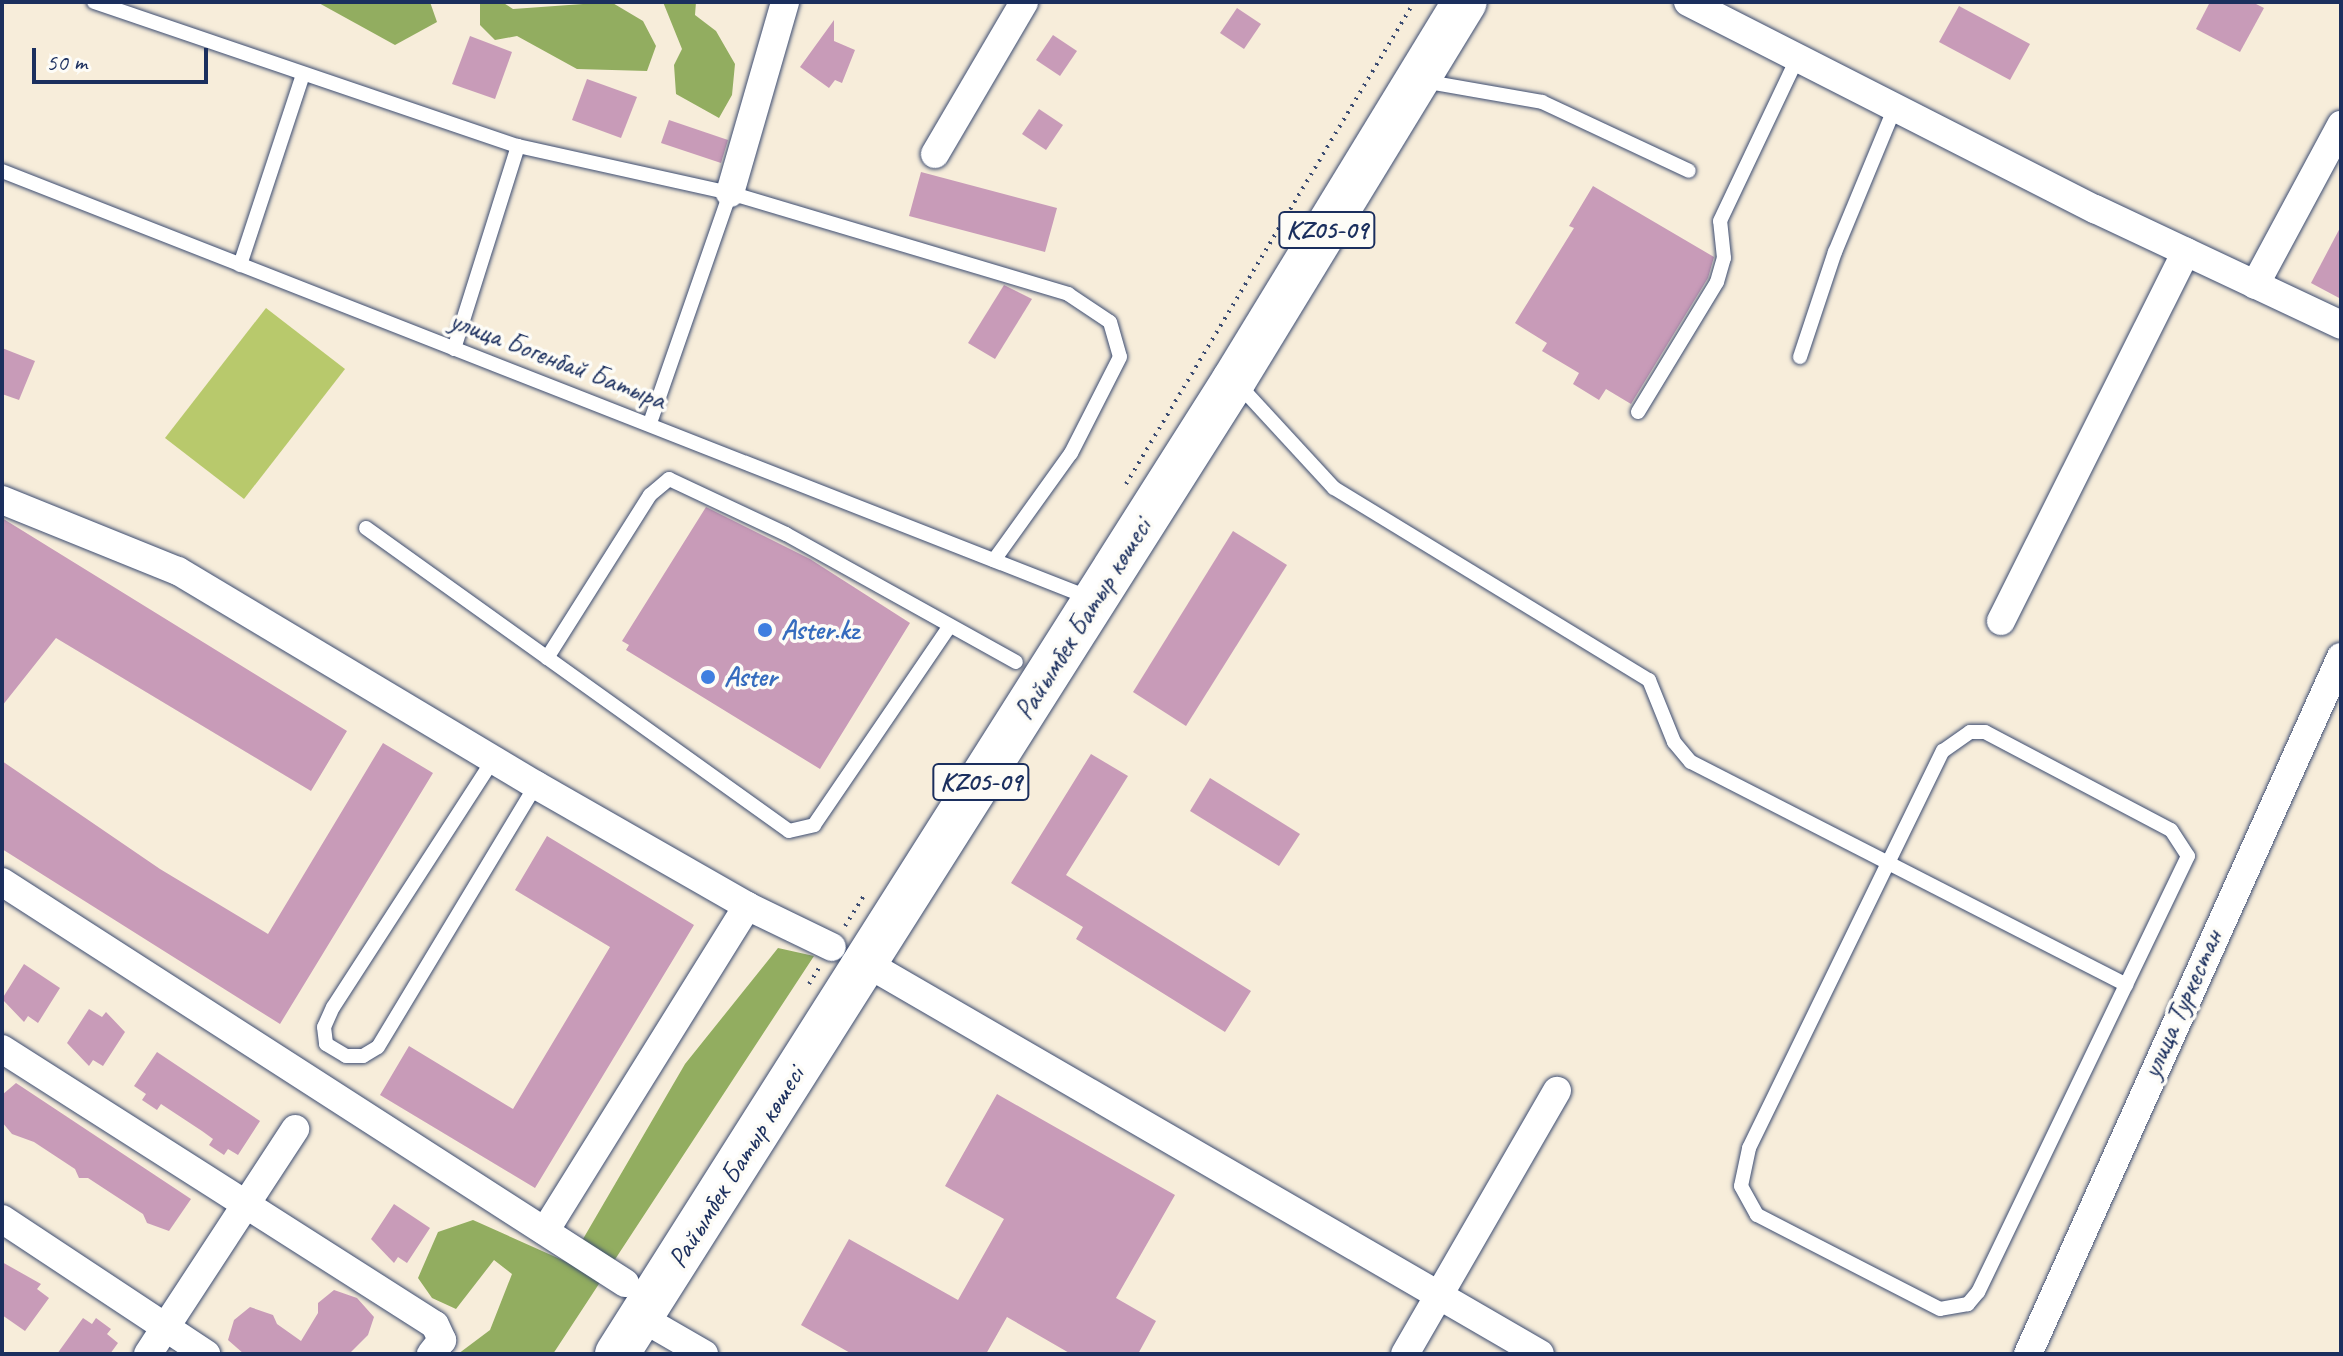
<!DOCTYPE html>
<meta charset="utf-8">
<style>
body{margin:0}
#map{position:relative;width:2343px;height:1356px;overflow:hidden;background:#f7edda;font-family:Caveat,sans-serif}
div>[style]{position:absolute}
.green>*{inset:0;background:#b8c96c}
.forest>*{inset:0;background:#92ad60}
.building>*{inset:0;background:#c89bb8}
.path>*{height:4px;margin-top:-2px;transform-origin:0;background:repeating-linear-gradient(90deg,#3c4c71 0 2px,transparent 0 8px)}
.roads{filter:drop-shadow(0 0 2px #3c4c71) drop-shadow(0 0 2px #3c4c71)}
.service>*{height:14px;margin:-7px;padding:0 7px;transform-origin:7px;border-radius:7px;background:#fff}
.minor>*{height:28px;margin:-14px;padding:0 14px;transform-origin:14px;border-radius:14px;background:#fff}
.primary>*{height:44px;margin:-22px;padding:0 22px;transform-origin:22px;border-radius:22px;background:#fff}
.dots>*{width:22px;height:22px;translate:-50% -50%;box-sizing:border-box;border:4px solid #fdfcf7;border-radius:50%}
span{translate:-50% -50%;white-space:nowrap;text-align:center;line-height:1.15;-webkit-text-stroke:7px #fdfcf7;paint-order:stroke}
.shield-label span{padding:2px 6px;background:#fdfcf7;border:2px solid;border-radius:6px;-webkit-text-stroke-width:0}
.shield-label{font-size:26px;color:#1b2f5e;font-weight:700}
.street-label{font-size:28px;color:#1b2f5e}
.shop-label{font-size:28px;color:#366cbe;font-weight:700}
.left{translate:0 -50%;text-align:left}
.frame{position:absolute;inset:0;border:4px solid #1b2f5e;pointer-events:none}
.scale{position:absolute;left:32px;top:48px;width:176px;height:36px;box-sizing:border-box;border:4px solid #1b2f5e;border-top:0;padding-left:10px;font-size:24px;line-height:28px;white-space:nowrap;color:#1b2f5e;-webkit-text-stroke:6px #fdfcf7;paint-order:stroke}
</style>
<div id="map">
<div class="green">
<i style="clip-path:polygon(266px 308px,345px 369px,244px 499px,165px 438px)"></i>
</div>
<div class="forest">
<i style="clip-path:polygon(317px 2px,430px 2px,437px 22px,395px 45px)"></i>
<i style="clip-path:polygon(480px 2px,502px 2px,513px 9px,611px 2px,643px 21px,656px 46px,647px 71px,577px 69px,517px 36px,495px 40px,480px 25px)"></i>
<i style="clip-path:polygon(663px 2px,696px 2px,695px 15px,716px 31px,735px 64px,732px 95px,719px 118px,676px 94px,674px 65px,682px 49px)"></i>
<i style="clip-path:polygon(778px 948px,814px 956px,553px 1354px,458px 1354px,490px 1330px,512px 1274px,494px 1260px,456px 1309px,432px 1298px,418px 1278px,438px 1232px,473px 1220px,569px 1263px,685px 1064px)"></i>
</div>
<div class="building">
<i style="clip-path:polygon(2210px 2px,2252px 2px,2264px 8px,2240px 52px,2196px 29px)"></i>
<i style="clip-path:polygon(1959px 6px,2030px 44px,2010px 80px,1939px 42px)"></i>
<i style="clip-path:polygon(1237px 8px,1261px 24px,1244px 49px,1220px 33px)"></i>
<i style="clip-path:polygon(834px 20px,834px 41px,855px 50px,842px 83px,835px 80px,829px 88px,800px 67px)"></i>
<i style="clip-path:polygon(1053px 35px,1077px 51px,1060px 76px,1036px 60px)"></i>
<i style="clip-path:polygon(470px 36px,512px 52px,495px 99px,452px 84px)"></i>
<i style="clip-path:polygon(587px 79px,637px 97px,621px 138px,572px 120px)"></i>
<i style="clip-path:polygon(1039px 109px,1063px 125px,1046px 150px,1022px 134px)"></i>
<i style="clip-path:polygon(669px 120px,728px 140px,721px 163px,661px 143px)"></i>
<i style="clip-path:polygon(921px 172px,1057px 208px,1045px 252px,909px 216px)"></i>
<i style="clip-path:polygon(1593px 186px,1714px 257px,1708px 278px,1631px 404px,1606px 389px,1599px 400px,1573px 384px,1579px 373px,1542px 351px,1547px 343px,1515px 323px,1574px 228px,1569px 226px)"></i>
<i style="clip-path:polygon(2341px 226px,2341px 299px,2311px 283px)"></i>
<i style="clip-path:polygon(1004px 285px,1032px 299px,995px 359px,968px 343px)"></i>
<i style="clip-path:polygon(2px 348px,35px 361px,19px 400px,2px 394px)"></i>
<i style="clip-path:polygon(706px 507px,810px 559px,910px 623px,820px 769px,626px 650px,629px 645px,622px 641px)"></i>
<i style="clip-path:polygon(2px 518px,347px 731px,311px 791px,56px 638px,2px 706px)"></i>
<i style="clip-path:polygon(1233px 531px,1287px 565px,1186px 726px,1133px 692px)"></i>
<i style="clip-path:polygon(383px 743px,433px 773px,280px 1024px,2px 849px,2px 761px,160px 869px,268px 934px)"></i>
<i style="clip-path:polygon(1091px 754px,1128px 776px,1066px 875px,1251px 991px,1225px 1032px,1076px 939px,1083px 927px,1011px 883px)"></i>
<i style="clip-path:polygon(1210px 778px,1300px 834px,1279px 866px,1190px 811px)"></i>
<i style="clip-path:polygon(547px 836px,694px 925px,535px 1188px,380px 1095px,409px 1046px,513px 1109px,610px 947px,515px 890px)"></i>
<i style="clip-path:polygon(24px 964px,60px 988px,38px 1023px,28px 1016px,24px 1022px,2px 999px)"></i>
<i style="clip-path:polygon(89px 1009px,102px 1017px,106px 1012px,125px 1032px,103px 1066px,93px 1060px,89px 1066px,67px 1043px)"></i>
<i style="clip-path:polygon(157px 1052px,260px 1121px,238px 1155px,228px 1149px,224px 1155px,209px 1145px,213px 1139px,202px 1131px,161px 1104px,157px 1110px,142px 1100px,146px 1094px,134px 1086px)"></i>
<i style="clip-path:polygon(16px 1083px,191px 1199px,169px 1231px,147px 1223px,143px 1214px,88px 1178px,79px 1178px,75px 1169px,34px 1142px,12px 1134px,2px 1122px,2px 1095px)"></i>
<i style="clip-path:polygon(997px 1094px,1175px 1195px,1116px 1298px,1156px 1321px,1138px 1354px,1071px 1354px,1007px 1317px,986px 1354px,852px 1354px,801px 1325px,849px 1239px,958px 1300px,1004px 1219px,945px 1186px)"></i>
<i style="clip-path:polygon(394px 1204px,430px 1228px,407px 1263px,398px 1257px,394px 1263px,371px 1239px)"></i>
<i style="clip-path:polygon(2px 1262px,41px 1284px,37px 1289px,49px 1298px,25px 1331px,2px 1315px)"></i>
<i style="clip-path:polygon(334px 1290px,357px 1298px,374px 1317px,368px 1335px,349px 1354px,244px 1354px,228px 1340px,234px 1320px,250px 1307px,273px 1315px,277px 1324px,301px 1341px,318px 1313px,318px 1303px)"></i>
<i style="clip-path:polygon(83px 1318px,92px 1324px,96px 1318px,111px 1329px,107px 1334px,118px 1343px,110px 1354px,57px 1354px)"></i>
</div>
<div class="path">
<i style="left:1126px;top:484px;width:561px;rotate:-59.14deg"></i>
<i style="left:845px;top:926px;width:39px;rotate:-58deg"></i>
<i style="left:809px;top:984px;width:19px;rotate:-58deg"></i>
</div>
<div class="roads">
<div class="service">
<i style="left:94px;top:2px;width:448px;rotate:18.8deg"></i>
<i style="left:518px;top:146px;width:217px;rotate:12.5deg"></i>
<i style="left:730px;top:193px;width:353px;rotate:16.6deg"></i>
<i style="left:1068px;top:294px;width:50px;rotate:33.7deg"></i>
<i style="left:1110px;top:322px;width:36px;rotate:74deg"></i>
<i style="left:1120px;top:357px;width:108px;rotate:117deg"></i>
<i style="left:1071px;top:453px;width:132px;rotate:125.7deg"></i>
<i style="left:1423px;top:81px;width:121px;rotate:10deg"></i>
<i style="left:1542px;top:102px;width:162px;rotate:25.1deg"></i>
<i style="left:2px;top:171px;width:1169px;rotate:21.43deg"></i>
<i style="left:240px;top:265px;width:201px;rotate:-71.7deg"></i>
<i style="left:454px;top:349px;width:213px;rotate:-72.5deg"></i>
<i style="left:1800px;top:357px;width:111px;rotate:-71.6deg"></i>
<i style="left:1835px;top:252px;width:157px;rotate:-67.5deg"></i>
<i style="left:1237px;top:383px;width:143px;rotate:47.3deg"></i>
<i style="left:1334px;top:488px;width:369px;rotate:31.4deg"></i>
<i style="left:1649px;top:680px;width:67px;rotate:68deg"></i>
<i style="left:1674px;top:742px;width:26px;rotate:50deg"></i>
<i style="left:1691px;top:762px;width:489px;rotate:27.1deg"></i>
<i style="left:1638px;top:412px;width:152px;rotate:-58.7deg"></i>
<i style="left:1717px;top:282px;width:25px;rotate:-74deg"></i>
<i style="left:1724px;top:258px;width:37px;rotate:-96deg"></i>
<i style="left:1720px;top:221px;width:182px;rotate:-64.6deg"></i>
<i style="left:650px;top:423px;width:244px;rotate:-70.8deg"></i>
<i style="left:366px;top:528px;width:520px;rotate:35.61deg"></i>
<i style="left:789px;top:831px;width:26px;rotate:-13deg"></i>
<i style="left:814px;top:825px;width:241px;rotate:-55.7deg"></i>
<i style="left:547px;top:658px;width:193px;rotate:-57.7deg"></i>
<i style="left:650px;top:495px;width:25px;rotate:-40deg"></i>
<i style="left:669px;top:479px;width:129px;rotate:25.2deg"></i>
<i style="left:786px;top:534px;width:263px;rotate:29.1deg"></i>
<i style="left:1970px;top:732px;width:15px"></i>
<i style="left:1985px;top:732px;width:210px;rotate:27.8deg"></i>
<i style="left:2171px;top:830px;width:31px;rotate:57deg"></i>
<i style="left:2188px;top:856px;width:484px;rotate:115.7deg"></i>
<i style="left:1978px;top:1292px;width:16px;rotate:130deg"></i>
<i style="left:1968px;top:1304px;width:28px;rotate:170deg"></i>
<i style="left:1940px;top:1309px;width:206px;rotate:-152.8deg"></i>
<i style="left:1757px;top:1215px;width:33px;rotate:-119deg"></i>
<i style="left:1741px;top:1186px;width:39px;rotate:-78deg"></i>
<i style="left:1749px;top:1148px;width:442px;rotate:-64deg"></i>
<i style="left:1943px;top:751px;width:33px;rotate:-35deg"></i>
<i style="left:493px;top:760px;width:294px;rotate:122.9deg"></i>
<i style="left:333px;top:1007px;width:22px;rotate:114deg"></i>
<i style="left:324px;top:1027px;width:17px;rotate:83deg"></i>
<i style="left:326px;top:1044px;width:23px;rotate:31deg"></i>
<i style="left:346px;top:1056px;width:17px"></i>
<i style="left:363px;top:1056px;width:17px;rotate:-31deg"></i>
<i style="left:378px;top:1047px;width:306px;rotate:-58.9deg"></i>
</div>
<div class="minor">
<i style="left:1688px;top:2px;width:457px;rotate:27deg"></i>
<i style="left:2095px;top:209px;width:272px;rotate:25.2deg"></i>
<i style="left:935px;top:154px;width:176px;rotate:-59.6deg"></i>
<i style="left:730px;top:193px;width:199px;rotate:-73.9deg"></i>
<i style="left:2255px;top:285px;width:182px;rotate:-61.7deg"></i>
<i style="left:2px;top:500px;width:190px;rotate:22deg"></i>
<i style="left:178px;top:571px;width:417px;rotate:30.9deg"></i>
<i style="left:536px;top:785px;width:243px;rotate:29.8deg"></i>
<i style="left:747px;top:906px;width:94px;rotate:25.8deg"></i>
<i style="left:2001px;top:621px;width:413px;rotate:-63.4deg"></i>
<i style="left:2px;top:882px;width:741px;rotate:32.77deg"></i>
<i style="left:866px;top:963px;width:779px;rotate:30.12deg"></i>
<i style="left:2px;top:1049px;width:513px;rotate:32.51deg"></i>
<i style="left:435px;top:1325px;width:17px;rotate:65deg"></i>
<i style="left:442px;top:1340px;width:18px;rotate:128deg"></i>
<i style="left:2px;top:1219px;width:245px;rotate:33.5deg"></i>
<i style="left:545px;top:1231px;width:383px;rotate:-58.1deg"></i>
<i style="left:640px;top:1317px;width:74px;rotate:30deg"></i>
<i style="left:148px;top:1354px;width:269px;rotate:-56.8deg"></i>
<i style="left:1405px;top:1354px;width:304px;rotate:-60deg"></i>
<i style="left:2028px;top:1354px;width:764px;rotate:-65.82deg"></i>
</div>
<div class="primary">
<i style="left:617px;top:1354px;width:1153px;rotate:-57.65deg"></i>
<i style="left:1234px;top:380px;width:443px;rotate:-58.6deg"></i>
</div>
</div>
<div class="dots">
<i style="left:765px;top:630px;background:#3f7fe0"></i>
<i style="left:708px;top:677px;background:#3f7fe0"></i>
</div>
<div class="shield-label">
<span style="left:1327px;top:230px">KZ05-09</span>
<span style="left:981px;top:782px">KZ05-09</span>
</div>
<div class="street-label">
<span style="left:558px;top:360px;rotate:21deg">улица Богенбай Батыра</span>
<span style="left:1083px;top:619px;rotate:-58deg">Райымбек Батыр көшесі</span>
<span style="left:2182px;top:1004px;rotate:-66deg">улица Туркестан</span>
<span style="left:736px;top:1167px;rotate:-58deg">Райымбек Батыр көшесі</span>
</div>
<div class="shop-label">
<span class="left" style="left:781px;top:630px">Aster.kz</span>
<span class="left" style="left:724px;top:677px">Aster</span>
</div>
<div class="frame"></div>
<div class="scale">50 m</div>
</div>
